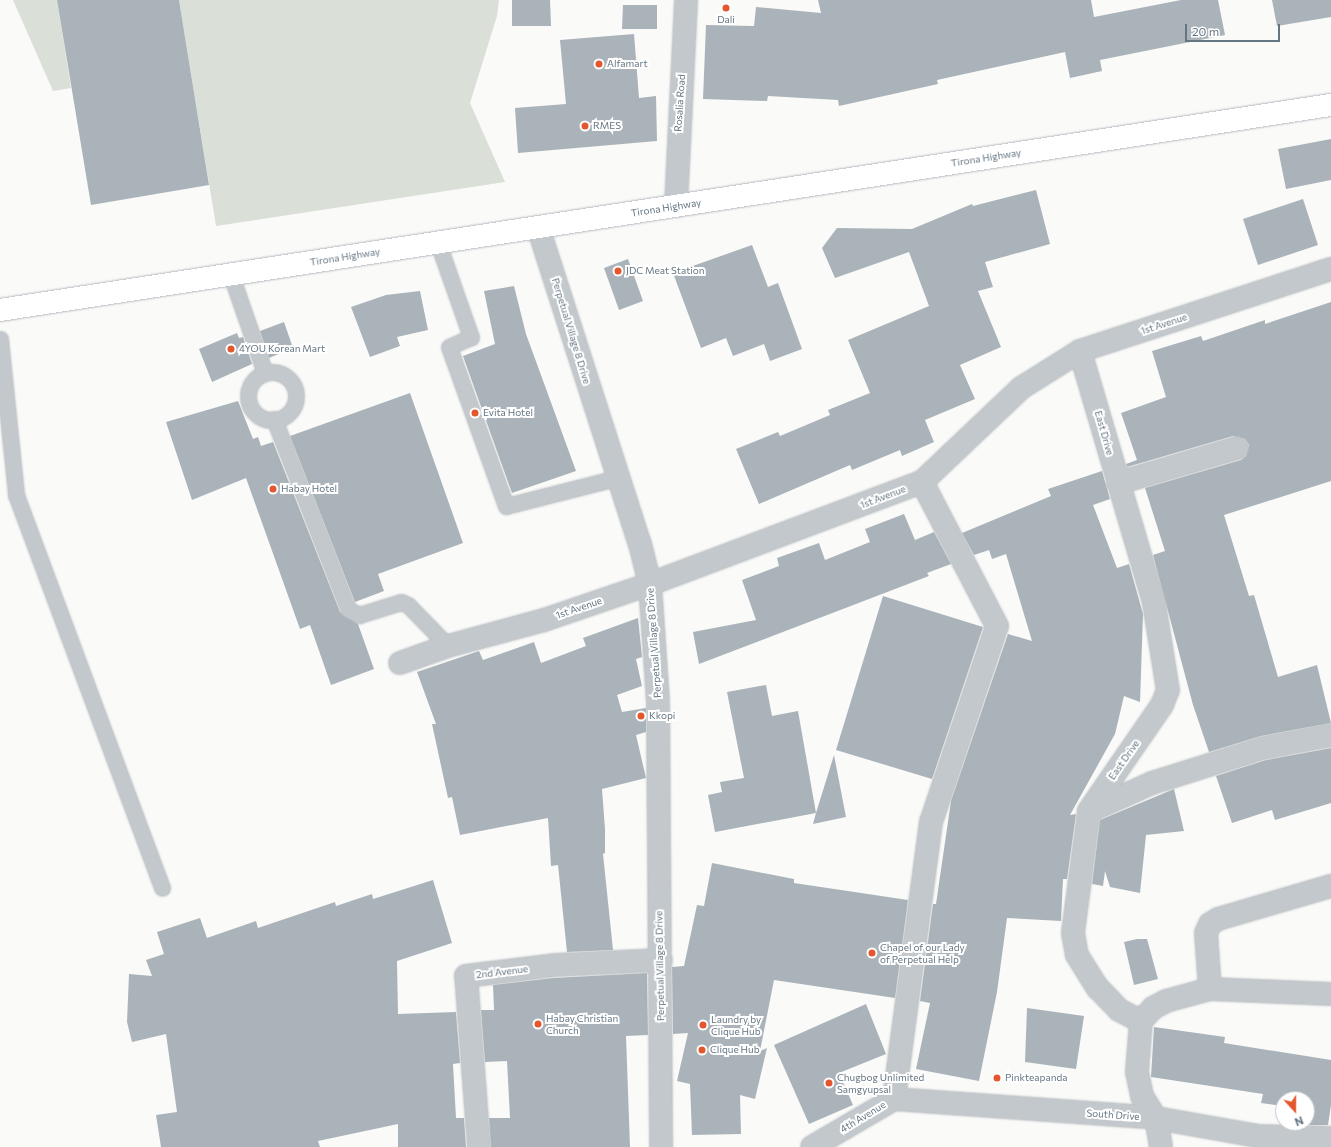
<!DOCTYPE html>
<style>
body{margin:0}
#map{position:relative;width:1331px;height:1147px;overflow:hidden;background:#fafaf8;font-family:Commissioner,sans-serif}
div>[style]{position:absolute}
.green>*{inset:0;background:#dadfd7}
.building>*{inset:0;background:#aab3b9}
.roads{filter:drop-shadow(0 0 1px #b5babe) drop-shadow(0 0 1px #b5babe)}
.service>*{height:15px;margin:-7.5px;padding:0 7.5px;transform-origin:7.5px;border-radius:7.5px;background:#c3c8cc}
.service>.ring{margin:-7.5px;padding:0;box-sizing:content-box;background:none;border:15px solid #c3c8cc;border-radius:50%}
.minor>*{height:22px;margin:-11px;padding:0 11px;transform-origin:11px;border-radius:11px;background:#c3c8cc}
.tertiary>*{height:22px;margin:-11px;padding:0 11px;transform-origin:11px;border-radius:11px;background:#c3c8cc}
.primary>*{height:22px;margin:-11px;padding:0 11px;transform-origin:11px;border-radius:11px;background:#fff}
.dots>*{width:11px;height:11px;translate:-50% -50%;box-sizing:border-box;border:2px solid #fff;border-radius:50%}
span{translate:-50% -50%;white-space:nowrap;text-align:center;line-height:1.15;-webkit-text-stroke:4px #fff;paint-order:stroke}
.poi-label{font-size:10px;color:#657683}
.left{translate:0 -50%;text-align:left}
.street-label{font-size:10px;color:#657683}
.north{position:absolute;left:1275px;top:1091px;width:40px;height:40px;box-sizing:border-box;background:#fff;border:1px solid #c1c8cd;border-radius:50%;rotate:159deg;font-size:11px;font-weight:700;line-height:16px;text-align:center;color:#657683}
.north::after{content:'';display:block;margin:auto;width:14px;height:18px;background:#e4572e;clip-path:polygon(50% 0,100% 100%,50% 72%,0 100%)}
.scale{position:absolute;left:1185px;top:24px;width:95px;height:18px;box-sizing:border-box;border:2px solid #657683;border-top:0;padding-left:5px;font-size:12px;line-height:14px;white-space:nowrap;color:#657683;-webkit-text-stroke:3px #fff;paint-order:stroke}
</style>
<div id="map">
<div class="green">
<i style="clip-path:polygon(13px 0,57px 0,71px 88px,53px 91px)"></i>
<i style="clip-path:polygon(179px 0,499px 0,497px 16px,470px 103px,505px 182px,216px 226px)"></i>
</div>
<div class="building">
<i style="clip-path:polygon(57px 0,179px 0,209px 185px,91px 205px)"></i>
<i style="clip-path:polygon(512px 0,550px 0,551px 26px,512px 26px)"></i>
<i style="clip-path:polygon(818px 0,1091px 0,1094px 17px,1181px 0,1218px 0,1225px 35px,1100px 60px,1102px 71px,1070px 78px,1065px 52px,937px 80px,938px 84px,839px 106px,838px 100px,768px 96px,767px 101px,703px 99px,706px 25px,754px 26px,756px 7px,821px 13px)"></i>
<i style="clip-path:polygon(1272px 0,1331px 0,1331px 17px,1277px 26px)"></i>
<i style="clip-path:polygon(623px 5px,657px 5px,657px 29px,622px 29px)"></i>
<i style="clip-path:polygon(634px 34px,639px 98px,656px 96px,657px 141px,518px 153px,515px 108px,566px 104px,560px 40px)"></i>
<i style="clip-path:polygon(1331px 139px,1331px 180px,1286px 189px,1278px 149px)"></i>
<i style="clip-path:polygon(1036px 190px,1050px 244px,985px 262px,993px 287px,978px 291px,1001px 347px,960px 365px,975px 399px,925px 420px,934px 442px,902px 456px,900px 450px,852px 470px,850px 465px,759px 504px,736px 449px,778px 432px,780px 436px,830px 415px,828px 410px,870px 393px,848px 340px,929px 306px,909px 252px,835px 278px,822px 248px,837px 228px,912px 229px,972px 204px,973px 206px)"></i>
<i style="clip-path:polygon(1303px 199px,1318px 245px,1258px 265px,1243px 219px)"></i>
<i style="clip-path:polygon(752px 245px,768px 287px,778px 283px,802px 349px,770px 361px,764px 344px,733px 356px,726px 338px,701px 348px,673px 273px)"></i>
<i style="clip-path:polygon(628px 259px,643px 301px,619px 310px,604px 268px)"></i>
<i style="clip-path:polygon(514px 286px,526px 334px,576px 471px,512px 493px,463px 356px,495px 344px,484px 291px)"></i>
<i style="clip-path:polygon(420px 291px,428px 330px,397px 337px,400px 346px,370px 357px,351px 307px,386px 295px)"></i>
<i style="clip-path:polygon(1331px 302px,1331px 481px,1224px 515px,1249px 596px,1254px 595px,1278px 677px,1317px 665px,1331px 723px,1261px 736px,1209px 752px,1193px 705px,1153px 555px,1165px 551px,1145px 488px,1241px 460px,1246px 456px,1249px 445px,1245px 439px,1233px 436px,1127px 467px,1126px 464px,1137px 460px,1121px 413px,1166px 397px,1152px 351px,1201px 336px,1203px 341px,1265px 320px,1265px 324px)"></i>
<i style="clip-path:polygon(284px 322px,293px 348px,269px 358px,260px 331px)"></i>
<i style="clip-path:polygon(237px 333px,239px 338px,243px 337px,252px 364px,212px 382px,199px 349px)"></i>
<i style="clip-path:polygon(410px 393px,463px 543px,378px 574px,384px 591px,355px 602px,290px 436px)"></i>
<i style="clip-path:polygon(238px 401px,253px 439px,258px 437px,261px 446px,273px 442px,340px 612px,358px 624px,374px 669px,331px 685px,310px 625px,300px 629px,246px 478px,192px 500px,166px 422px)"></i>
<i style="clip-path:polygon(1102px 471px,1110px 499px,1093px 505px,1117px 568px,1129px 564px,1143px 614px,1140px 702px,1124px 696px,1115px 734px,1070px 815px,1076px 814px,1067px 879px,1063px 879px,1061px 921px,1007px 918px,997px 992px,979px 1081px,916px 1069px,930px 1003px,920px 1001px,933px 904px,936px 904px,951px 801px,1008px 634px,1032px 641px,1006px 554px,992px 559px,989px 550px,974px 555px,962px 533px,1051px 496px,1048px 489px)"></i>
<i style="clip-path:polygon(904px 514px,915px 540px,934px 532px,951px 564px,927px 573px,929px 576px,699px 664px,693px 632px,756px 620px,742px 580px,779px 566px,777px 558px,819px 543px,825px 560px,870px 542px,865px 529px)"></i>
<i style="clip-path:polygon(883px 596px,983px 627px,932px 779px,836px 750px)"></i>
<i style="clip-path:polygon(638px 618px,642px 657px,636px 659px,642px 686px,617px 695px,622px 712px,646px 708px,646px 732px,636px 735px,646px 778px,602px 789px,605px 829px,605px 853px,603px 854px,613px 950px,567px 952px,558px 865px,551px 866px,548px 818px,460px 835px,452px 797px,448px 798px,432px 724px,436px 724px,417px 672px,479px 651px,483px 660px,534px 642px,541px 663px,586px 646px,583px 638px)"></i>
<i style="clip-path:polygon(766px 685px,772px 716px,798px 711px,816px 813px,834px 755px,846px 817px,813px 824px,816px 813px,715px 832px,708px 795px,722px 792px,720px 782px,744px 778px,727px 692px)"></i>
<i style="clip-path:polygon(1331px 748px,1331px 803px,1275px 820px,1272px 810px,1232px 823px,1216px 776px,1266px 760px)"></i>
<i style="clip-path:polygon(1174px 789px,1184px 831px,1146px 835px,1140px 893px,1110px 887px,1105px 871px,1103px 886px,1092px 884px,1100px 820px)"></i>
<i style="clip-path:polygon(712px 863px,794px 879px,794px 883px,908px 900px,895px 998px,774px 980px,760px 1051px,767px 1048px,755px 1099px,740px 1095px,741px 1134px,692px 1135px,690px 1084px,677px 1081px,688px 1033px,673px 1034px,672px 967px,684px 966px,697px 905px,704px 906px)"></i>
<i style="clip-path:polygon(433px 880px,452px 943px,397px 961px,398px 1014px,456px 1012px,460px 1063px,453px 1064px,456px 1118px,464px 1118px,466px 1147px,398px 1147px,398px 1124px,318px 1141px,320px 1147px,161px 1147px,156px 1115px,177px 1112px,166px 1034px,132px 1042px,127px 1022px,129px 974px,152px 976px,146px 960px,164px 954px,157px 932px,200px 918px,207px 938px,256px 921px,258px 928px,335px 902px,336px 906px,372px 894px,373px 899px)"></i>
<i style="clip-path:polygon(1137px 939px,1147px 939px,1158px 979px,1134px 985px,1124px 942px)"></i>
<i style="clip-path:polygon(647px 973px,648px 1035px,626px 1036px,630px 1147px,491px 1147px,489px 1118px,510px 1118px,507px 1061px,485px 1062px,481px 1010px,494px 1010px,493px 985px,553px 978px)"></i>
<i style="clip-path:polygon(866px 1004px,886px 1054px,839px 1073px,853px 1105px,809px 1124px,774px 1045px)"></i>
<i style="clip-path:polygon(1027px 1008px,1084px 1016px,1076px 1069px,1025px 1062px)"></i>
<i style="clip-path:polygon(1154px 1027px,1225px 1037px,1224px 1043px,1331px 1060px,1331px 1105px,1328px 1125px,1307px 1125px,1307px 1099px,1283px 1099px,1283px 1106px,1261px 1103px,1263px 1094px,1151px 1077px)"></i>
</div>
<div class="roads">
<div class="service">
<i style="left:438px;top:243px;width:100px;rotate:70.7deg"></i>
<i style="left:471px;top:337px;width:24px;rotate:156deg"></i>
<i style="left:449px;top:347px;width:169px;rotate:70.3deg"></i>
<i style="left:506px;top:506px;width:114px;rotate:-14.2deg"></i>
<i style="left:231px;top:275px;width:104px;rotate:70.9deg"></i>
<i style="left:0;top:339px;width:157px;rotate:84.1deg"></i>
<i style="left:16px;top:495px;width:419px;rotate:69.6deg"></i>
<i class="ring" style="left:248px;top:372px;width:33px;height:33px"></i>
<i style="left:274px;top:419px;width:204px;rotate:68.7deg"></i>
<i style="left:348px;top:609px;width:13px;rotate:29deg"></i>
<i style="left:359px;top:615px;width:44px;rotate:-17.2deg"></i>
<i style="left:401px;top:602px;width:8px;rotate:23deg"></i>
<i style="left:408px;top:605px;width:57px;rotate:45.7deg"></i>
</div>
<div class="minor">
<i style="left:538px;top:227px;width:333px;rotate:72.2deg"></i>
<i style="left:640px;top:544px;width:41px;rotate:76deg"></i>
<i style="left:650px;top:584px;width:117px;rotate:86.1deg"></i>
<i style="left:658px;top:701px;width:446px;rotate:89.6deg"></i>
<i style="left:1080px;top:351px;width:263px;rotate:73.6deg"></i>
<i style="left:1154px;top:603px;width:88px;rotate:80.9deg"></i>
<i style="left:1168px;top:690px;width:16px;rotate:112deg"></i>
<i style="left:1162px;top:705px;width:129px;rotate:124.6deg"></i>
<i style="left:1089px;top:811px;width:123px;rotate:97.5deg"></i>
<i style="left:1073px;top:933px;width:22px;rotate:80deg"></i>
<i style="left:1077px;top:955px;width:39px;rotate:58deg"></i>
<i style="left:1098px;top:988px;width:30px;rotate:46deg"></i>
<i style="left:1119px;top:1010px;width:25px;rotate:27deg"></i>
<i style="left:1141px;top:1021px;width:51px;rotate:94.5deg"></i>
<i style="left:1137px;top:1072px;width:25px;rotate:78deg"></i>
<i style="left:1142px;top:1096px;width:26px;rotate:58deg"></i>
<i style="left:1156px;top:1118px;width:29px;rotate:80deg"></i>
<i style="left:1118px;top:483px;width:124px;rotate:-16.4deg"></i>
<i style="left:400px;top:663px;width:51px;rotate:-19.5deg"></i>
<i style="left:448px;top:646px;width:99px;rotate:-15.2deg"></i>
<i style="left:544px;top:620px;width:112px;rotate:-18.8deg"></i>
<i style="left:650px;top:584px;width:290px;rotate:-20.6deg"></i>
<i style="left:922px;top:482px;width:137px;rotate:-43.5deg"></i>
<i style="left:1021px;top:388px;width:70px;rotate:-32.1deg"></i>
<i style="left:1080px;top:351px;width:264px;rotate:-18.1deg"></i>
<i style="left:1090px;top:811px;width:68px;rotate:-24.3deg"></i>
<i style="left:1152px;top:783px;width:116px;rotate:-17.5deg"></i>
<i style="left:1263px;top:748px;width:69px;rotate:-10.8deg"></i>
<i style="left:1210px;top:989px;width:56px;rotate:-94.1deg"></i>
<i style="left:1206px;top:933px;width:10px;rotate:-66deg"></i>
<i style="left:1210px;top:924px;width:9px;rotate:-32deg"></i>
<i style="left:1218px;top:919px;width:118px;rotate:-16.3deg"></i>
<i style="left:1141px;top:1021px;width:18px;rotate:-47deg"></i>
<i style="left:1153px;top:1008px;width:15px;rotate:-28deg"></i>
<i style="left:1166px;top:1001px;width:46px;rotate:-15.3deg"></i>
<i style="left:1210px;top:989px;width:121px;rotate:2.4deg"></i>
<i style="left:894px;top:1099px;width:279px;rotate:-82.4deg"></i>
<i style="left:931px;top:822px;width:207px;rotate:-71.4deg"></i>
<i style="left:997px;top:626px;width:162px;rotate:-117.5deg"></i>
<i style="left:894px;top:1099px;width:263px;rotate:4.1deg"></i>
<i style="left:1156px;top:1118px;width:104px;rotate:10deg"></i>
<i style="left:1258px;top:1136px;width:73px;rotate:1.6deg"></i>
<i style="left:479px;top:1147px;width:171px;rotate:-94.3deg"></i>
<i style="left:466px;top:976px;width:91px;rotate:-7deg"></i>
<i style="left:556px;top:965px;width:105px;rotate:-2.7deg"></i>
<i style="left:812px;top:1147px;width:95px;rotate:-30.3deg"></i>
</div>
<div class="tertiary">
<i style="left:676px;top:206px;width:206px;rotate:-87.2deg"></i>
</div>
<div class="primary">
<i style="left:0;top:310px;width:1347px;rotate:-8.76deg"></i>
</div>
</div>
<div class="dots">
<i style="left:726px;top:8px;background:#e4572e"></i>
<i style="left:599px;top:64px;background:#e4572e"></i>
<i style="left:585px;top:126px;background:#e4572e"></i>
<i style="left:618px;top:271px;background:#e4572e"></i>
<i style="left:231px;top:349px;background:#e4572e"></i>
<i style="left:475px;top:413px;background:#e4572e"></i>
<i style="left:273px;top:489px;background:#e4572e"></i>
<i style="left:641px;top:716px;background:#e4572e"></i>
<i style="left:872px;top:953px;background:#e4572e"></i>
<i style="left:538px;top:1024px;background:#e4572e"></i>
<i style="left:703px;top:1025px;background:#e4572e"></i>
<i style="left:702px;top:1050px;background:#e4572e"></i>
<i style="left:997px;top:1078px;background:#e4572e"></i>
<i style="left:829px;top:1083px;background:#e4572e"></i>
</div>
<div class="poi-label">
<span style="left:726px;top:20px">Dali</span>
<span class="left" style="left:607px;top:64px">Alfamart</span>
<span class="left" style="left:593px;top:126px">RMES</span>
<span class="left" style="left:626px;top:271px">JDC Meat Station</span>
<span class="left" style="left:239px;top:349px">4YOU Korean Mart</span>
<span class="left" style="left:483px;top:413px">Evita Hotel</span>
<span class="left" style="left:281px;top:489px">Habay Hotel</span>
<span class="left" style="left:649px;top:716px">Kkopi</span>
<span class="left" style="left:880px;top:953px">Chapel of our Lady<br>of Perpetual Help</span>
<span class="left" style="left:546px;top:1024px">Habay Christian<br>Church</span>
<span class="left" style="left:711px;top:1025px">Laundry by<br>Clique Hub</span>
<span class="left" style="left:710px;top:1050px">Clique Hub</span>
<span class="left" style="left:837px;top:1083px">Chugbog Unlimited<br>Samgyupsal</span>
<span class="left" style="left:1005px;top:1078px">Pinkteapanda</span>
</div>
<div class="street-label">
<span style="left:680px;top:103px;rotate:-86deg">Rosalia Road</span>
<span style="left:986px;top:158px;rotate:-9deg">Tirona Highway</span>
<span style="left:666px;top:208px;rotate:-9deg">Tirona Highway</span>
<span style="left:345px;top:257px;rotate:-9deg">Tirona Highway</span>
<span style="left:1164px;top:324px;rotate:-18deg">1st Avenue</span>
<span style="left:571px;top:331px;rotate:73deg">Perpetual Village 8 Drive</span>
<span style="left:1104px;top:433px;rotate:74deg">East Drive</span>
<span style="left:883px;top:497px;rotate:-21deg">1st Avenue</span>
<span style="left:579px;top:608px;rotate:-19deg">1st Avenue</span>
<span style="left:654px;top:643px;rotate:-94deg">Perpetual Village 8 Drive</span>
<span style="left:1124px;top:760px;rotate:-55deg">East Drive</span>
<span style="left:660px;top:966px;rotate:-91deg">Perpetual Village 8 Drive</span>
<span style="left:502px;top:972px;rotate:-7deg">2nd Avenue</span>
<span style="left:1113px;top:1115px;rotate:4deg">South Drive</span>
<span style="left:863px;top:1117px;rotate:-31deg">4th Avenue</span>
</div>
<div class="north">N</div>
<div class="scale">20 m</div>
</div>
